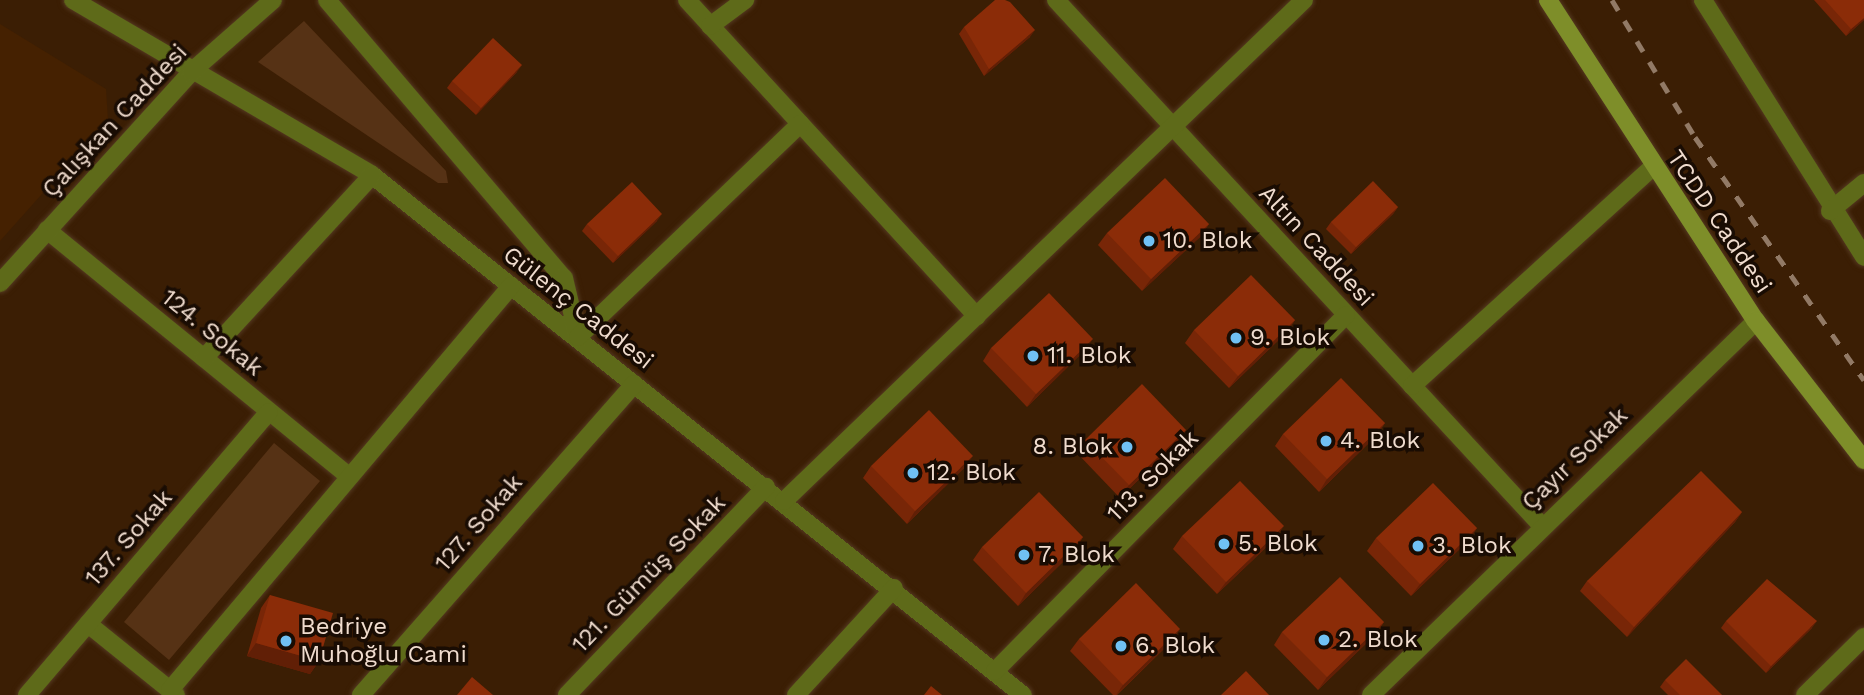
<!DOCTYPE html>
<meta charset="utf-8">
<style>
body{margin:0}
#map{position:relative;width:1864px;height:695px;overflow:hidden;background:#3b1e04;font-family:"Work Sans",sans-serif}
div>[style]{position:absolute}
.built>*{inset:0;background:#452101}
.green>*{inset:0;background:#563215}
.roads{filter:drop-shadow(0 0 2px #543920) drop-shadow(0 0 2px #543920)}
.street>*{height:18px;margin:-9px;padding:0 9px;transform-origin:9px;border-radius:9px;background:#5e6a19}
.secondary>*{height:18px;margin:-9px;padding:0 9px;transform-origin:9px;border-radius:9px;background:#7e8e29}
.rail>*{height:5px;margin-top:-2.5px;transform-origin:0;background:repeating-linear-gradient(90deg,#927a66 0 12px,transparent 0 24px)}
.wall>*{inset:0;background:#782607}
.shaded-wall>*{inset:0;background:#611f06}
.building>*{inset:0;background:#8b2c08}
.dots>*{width:19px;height:19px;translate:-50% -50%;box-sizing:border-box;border:4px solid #190c03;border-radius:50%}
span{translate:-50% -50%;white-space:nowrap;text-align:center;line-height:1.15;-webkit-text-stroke:7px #190c03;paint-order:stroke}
.street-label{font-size:24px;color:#f0dcce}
.poi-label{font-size:24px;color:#f0dcce}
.left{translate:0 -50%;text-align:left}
.right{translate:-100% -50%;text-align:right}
</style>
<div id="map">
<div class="built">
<i style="clip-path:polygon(0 24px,106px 89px,108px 120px,0 241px)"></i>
</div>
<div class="green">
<i style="clip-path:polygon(304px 21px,446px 171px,448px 183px,438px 183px,258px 62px)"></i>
<i style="clip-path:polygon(274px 443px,320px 481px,169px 660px,124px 622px)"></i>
</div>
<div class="roads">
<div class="street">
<i style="left:73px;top:0;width:346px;rotate:30.3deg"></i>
<i style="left:372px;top:175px;width:833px;rotate:38.62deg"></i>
<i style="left:327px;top:0;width:365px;rotate:49.6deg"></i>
<i style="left:564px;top:278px;width:61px;rotate:76.7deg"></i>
<i style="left:687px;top:0;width:429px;rotate:47.5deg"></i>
<i style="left:1056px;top:0;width:715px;rotate:47.27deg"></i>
<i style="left:1703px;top:0;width:303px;rotate:57.9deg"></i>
<i style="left:710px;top:26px;width:44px;rotate:-36.6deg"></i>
<i style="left:1830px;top:211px;width:44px;rotate:-39.5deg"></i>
<i style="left:47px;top:230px;width:387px;rotate:39.2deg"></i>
<i style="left:0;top:283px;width:285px;rotate:-47.8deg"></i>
<i style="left:191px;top:72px;width:109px;rotate:-41.3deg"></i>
<i style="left:578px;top:337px;width:308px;rotate:-43.8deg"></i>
<i style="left:204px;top:358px;width:248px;rotate:-47.4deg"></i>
<i style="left:1412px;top:386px;width:326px;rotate:-42.3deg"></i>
<i style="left:784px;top:501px;width:722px;rotate:-43.93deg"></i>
<i style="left:88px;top:624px;width:113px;rotate:38.9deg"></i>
<i style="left:995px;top:671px;width:500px;rotate:-45.4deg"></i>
<i style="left:170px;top:690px;width:529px;rotate:-49.83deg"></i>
<i style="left:27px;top:695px;width:372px;rotate:-49.5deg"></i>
<i style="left:361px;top:695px;width:414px;rotate:-48.7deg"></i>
<i style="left:567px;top:695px;width:288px;rotate:-46.3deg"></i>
<i style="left:796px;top:695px;width:145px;rotate:-47.5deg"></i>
<i style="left:1371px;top:695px;width:537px;rotate:-44.17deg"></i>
<i style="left:1805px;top:695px;width:83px;rotate:-44.5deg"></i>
</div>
<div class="secondary">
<i style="left:1548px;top:0;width:382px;rotate:57.1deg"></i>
<i style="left:1756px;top:321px;width:176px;rotate:52.2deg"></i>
</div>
</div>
<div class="rail">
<i style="left:1612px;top:0;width:160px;rotate:58.8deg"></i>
<i style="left:1695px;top:137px;width:296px;rotate:55.2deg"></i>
</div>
<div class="wall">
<i style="clip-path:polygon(1814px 0,1864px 0,1864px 20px,1846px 36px)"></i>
<i style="clip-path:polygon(964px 27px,1030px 37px,984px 76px,959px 34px)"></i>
<i style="clip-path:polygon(517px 72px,476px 115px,447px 88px,452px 81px)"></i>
<i style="clip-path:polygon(1398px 207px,1393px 214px,1351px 254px,1326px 229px,1331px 222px)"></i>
<i style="clip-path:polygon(657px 221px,613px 263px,582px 231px,587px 224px)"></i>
<i style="clip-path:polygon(1209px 224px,1200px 237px,1142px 291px,1098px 245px,1107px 233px)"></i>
<i style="clip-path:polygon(1295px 320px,1286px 333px,1229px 388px,1185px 343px,1194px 330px)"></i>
<i style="clip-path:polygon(991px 348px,1084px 351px,1027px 407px,983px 361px)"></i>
<i style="clip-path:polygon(1385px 423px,1376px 436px,1319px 492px,1275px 446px,1283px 434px)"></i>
<i style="clip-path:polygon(1186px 430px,1177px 442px,1120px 498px,1076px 452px,1085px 440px)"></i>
<i style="clip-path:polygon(871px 466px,964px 468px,907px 524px,863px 478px)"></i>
<i style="clip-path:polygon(1742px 512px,1735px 522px,1627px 637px,1580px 591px,1587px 581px)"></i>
<i style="clip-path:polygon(1477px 528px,1468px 541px,1411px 596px,1367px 551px,1376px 538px)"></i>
<i style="clip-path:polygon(1182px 536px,1275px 539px,1217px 594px,1173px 549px)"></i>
<i style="clip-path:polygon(1083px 537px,1075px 550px,1018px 606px,973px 560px,982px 547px)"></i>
<i style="clip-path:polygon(270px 595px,319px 661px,310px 674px,247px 656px,261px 608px)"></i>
<i style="clip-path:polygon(1726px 621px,1812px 628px,1766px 673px,1721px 628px)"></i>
<i style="clip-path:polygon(1384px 622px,1375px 635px,1318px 690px,1274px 645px,1282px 632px)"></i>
<i style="clip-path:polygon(1079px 639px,1172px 641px,1117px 695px,1113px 695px,1070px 651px)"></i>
<i style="clip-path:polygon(1665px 680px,1722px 695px,1668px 695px,1660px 687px)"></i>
</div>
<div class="shaded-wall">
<i style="clip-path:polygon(1864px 18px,1864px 20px,1846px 36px,1851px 29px)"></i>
<i style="clip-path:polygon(1035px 30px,1030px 37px,984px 76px,989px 69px)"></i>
<i style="clip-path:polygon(522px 65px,517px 72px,476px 115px,481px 108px)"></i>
<i style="clip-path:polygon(1398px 207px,1393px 214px,1351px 254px,1356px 247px)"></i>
<i style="clip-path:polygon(662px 214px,657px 221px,613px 263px,618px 256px)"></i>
<i style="clip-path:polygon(1209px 224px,1200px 237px,1142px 291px,1151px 279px)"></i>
<i style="clip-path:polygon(1295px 320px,1286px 333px,1229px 388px,1238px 376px)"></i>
<i style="clip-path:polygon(1093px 339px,1084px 351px,1027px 407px,1036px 394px)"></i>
<i style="clip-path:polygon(1385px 423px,1376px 436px,1319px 492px,1327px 479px)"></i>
<i style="clip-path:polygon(1186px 430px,1177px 442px,1120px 498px,1129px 485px)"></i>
<i style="clip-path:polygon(973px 456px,964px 468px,907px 524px,915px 511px)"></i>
<i style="clip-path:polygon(1742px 512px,1735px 522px,1627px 637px,1634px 627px)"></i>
<i style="clip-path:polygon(1284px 526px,1275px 539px,1217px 594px,1226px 582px)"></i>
<i style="clip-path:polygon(1477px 528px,1468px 541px,1411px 596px,1420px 584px)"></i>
<i style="clip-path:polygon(1083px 537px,1075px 550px,1018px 606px,1026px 593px)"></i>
<i style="clip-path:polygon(1817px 621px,1812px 628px,1766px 673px,1771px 666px)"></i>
<i style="clip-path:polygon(1384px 622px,1375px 635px,1318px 690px,1327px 677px)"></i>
<i style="clip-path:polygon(1180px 629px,1172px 641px,1116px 695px,1123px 685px)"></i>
<i style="clip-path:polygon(256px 643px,319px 661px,310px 674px,247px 656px)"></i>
</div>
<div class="building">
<i style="clip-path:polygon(995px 0,1005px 0,1010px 2px,1035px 30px,989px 69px,964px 27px)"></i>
<i style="clip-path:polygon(1825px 0,1864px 0,1864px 18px,1851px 29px)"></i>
<i style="clip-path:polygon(493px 38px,522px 65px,481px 108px,452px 81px)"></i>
<i style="clip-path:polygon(1165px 178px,1209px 224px,1151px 279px,1107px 233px)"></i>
<i style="clip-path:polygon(1373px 181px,1398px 207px,1356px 247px,1331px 222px)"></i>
<i style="clip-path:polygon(632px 182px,662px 214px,618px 256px,587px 224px)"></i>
<i style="clip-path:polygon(1251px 275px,1295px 320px,1238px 376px,1194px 330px)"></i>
<i style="clip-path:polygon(1049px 293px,1093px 339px,1036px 394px,991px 348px)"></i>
<i style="clip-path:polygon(1341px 378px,1385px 423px,1327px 479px,1283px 434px)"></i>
<i style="clip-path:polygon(1142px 384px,1186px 430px,1129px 485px,1085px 440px)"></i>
<i style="clip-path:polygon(929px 410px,973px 456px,915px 511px,871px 466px)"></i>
<i style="clip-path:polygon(1701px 471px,1742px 512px,1634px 627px,1587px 581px)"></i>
<i style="clip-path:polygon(1240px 481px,1284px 526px,1226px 582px,1182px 536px)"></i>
<i style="clip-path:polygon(1433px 483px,1477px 528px,1420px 584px,1376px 538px)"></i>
<i style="clip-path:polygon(1039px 492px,1083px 537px,1026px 593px,982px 547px)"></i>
<i style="clip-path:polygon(1340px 577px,1384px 622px,1327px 677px,1282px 632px)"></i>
<i style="clip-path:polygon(1767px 579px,1817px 621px,1771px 666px,1726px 621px)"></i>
<i style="clip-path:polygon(1136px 583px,1180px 629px,1123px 685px,1079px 639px)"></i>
<i style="clip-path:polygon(270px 595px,333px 613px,319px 661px,256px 643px)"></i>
<i style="clip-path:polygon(1686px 659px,1722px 695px,1680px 695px,1665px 680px)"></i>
<i style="clip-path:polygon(1246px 671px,1269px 695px,1221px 695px)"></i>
<i style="clip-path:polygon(472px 677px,493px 695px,457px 695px)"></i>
<i style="clip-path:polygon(931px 686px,942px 695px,924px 695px)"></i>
</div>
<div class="dots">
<i style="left:1149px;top:241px;background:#70c1f4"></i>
<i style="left:1236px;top:338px;background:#70c1f4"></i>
<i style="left:1033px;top:356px;background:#70c1f4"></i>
<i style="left:1326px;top:441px;background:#70c1f4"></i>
<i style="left:1127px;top:447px;background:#70c1f4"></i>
<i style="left:913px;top:473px;background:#70c1f4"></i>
<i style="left:1224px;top:544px;background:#70c1f4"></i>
<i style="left:1418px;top:546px;background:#70c1f4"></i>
<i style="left:1024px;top:555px;background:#70c1f4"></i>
<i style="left:1324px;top:640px;background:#70c1f4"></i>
<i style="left:286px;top:641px;background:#70c1f4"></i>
<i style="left:1121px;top:646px;background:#70c1f4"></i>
</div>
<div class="street-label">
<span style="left:115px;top:121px;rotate:-47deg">Çalışkan Caddesi</span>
<span style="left:1719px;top:222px;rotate:56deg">TCDD Caddesi</span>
<span style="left:1316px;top:246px;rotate:47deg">Altın Caddesi</span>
<span style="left:578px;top:308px;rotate:38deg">Gülenç Caddesi</span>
<span style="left:212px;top:333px;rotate:39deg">124. Sokak</span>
<span style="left:1575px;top:459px;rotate:-44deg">Çayır Sokak</span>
<span style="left:1153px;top:476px;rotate:-45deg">113. Sokak</span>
<span style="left:479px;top:523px;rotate:-49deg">127. Sokak</span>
<span style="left:129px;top:538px;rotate:-49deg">137. Sokak</span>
<span style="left:649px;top:574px;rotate:-46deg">121. Gümüş Sokak</span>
</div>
<div class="poi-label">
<span class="left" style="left:1163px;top:241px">10. Blok</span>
<span class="left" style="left:1250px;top:338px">9. Blok</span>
<span class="left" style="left:1047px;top:356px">11. Blok</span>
<span class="left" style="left:1340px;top:441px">4. Blok</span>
<span class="right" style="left:1113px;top:447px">8. Blok</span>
<span class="left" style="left:927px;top:473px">12. Blok</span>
<span class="left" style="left:1238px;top:544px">5. Blok</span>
<span class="left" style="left:1432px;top:546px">3. Blok</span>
<span class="left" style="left:1038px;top:555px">7. Blok</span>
<span class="left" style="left:300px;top:641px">Bedriye<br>Muhoğlu Cami</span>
<span class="left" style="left:1338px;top:640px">2. Blok</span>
<span class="left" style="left:1135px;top:646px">6. Blok</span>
</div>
</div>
